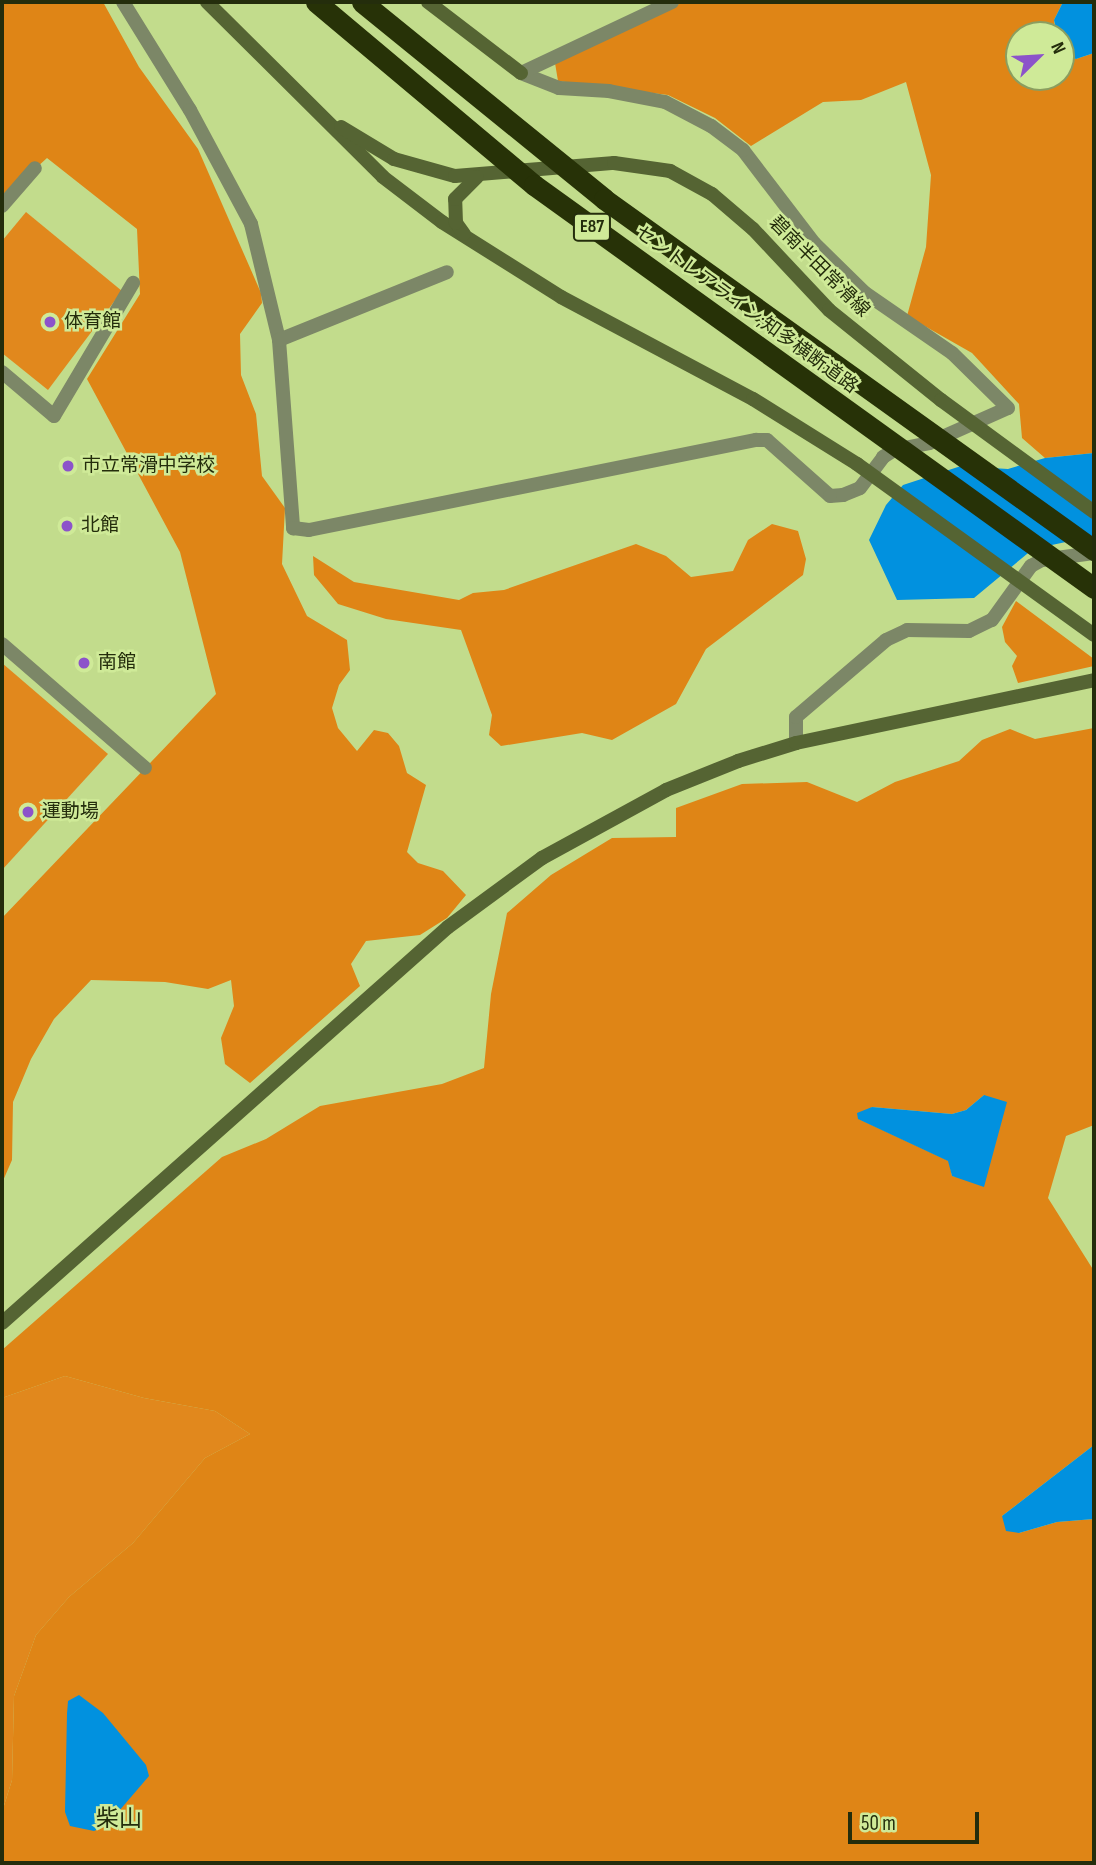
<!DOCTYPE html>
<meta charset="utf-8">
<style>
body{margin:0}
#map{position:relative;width:1096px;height:1865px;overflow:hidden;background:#c2dc8c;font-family:"Sofia Sans Condensed","Noto Sans JP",sans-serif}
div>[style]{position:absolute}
.green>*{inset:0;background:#e1881d}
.forest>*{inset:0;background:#df8516}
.water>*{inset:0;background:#0191df}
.street>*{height:14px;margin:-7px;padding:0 7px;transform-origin:7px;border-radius:7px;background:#7c8767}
.secondary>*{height:14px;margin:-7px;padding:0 7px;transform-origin:7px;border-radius:7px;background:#556433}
.highway>*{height:21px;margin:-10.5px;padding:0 10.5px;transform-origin:10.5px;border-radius:10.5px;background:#273207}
.dots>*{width:19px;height:19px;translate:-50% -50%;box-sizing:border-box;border:4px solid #cfea98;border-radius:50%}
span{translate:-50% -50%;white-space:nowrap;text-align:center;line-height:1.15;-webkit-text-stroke:5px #cfea98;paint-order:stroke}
.shield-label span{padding:2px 5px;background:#cfea98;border:2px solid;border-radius:5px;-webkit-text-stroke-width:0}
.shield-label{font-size:18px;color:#242d0c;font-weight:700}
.street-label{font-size:19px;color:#242d0c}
.poi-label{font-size:19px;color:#242d0c}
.left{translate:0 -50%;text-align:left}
.quarter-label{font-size:23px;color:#242d0c}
.frame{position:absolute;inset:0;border:4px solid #242d0c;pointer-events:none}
.north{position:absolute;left:1005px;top:21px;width:70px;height:70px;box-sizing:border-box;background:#cfea98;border:2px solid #8b9e60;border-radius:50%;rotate:66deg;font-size:19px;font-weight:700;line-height:28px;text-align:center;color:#242d0c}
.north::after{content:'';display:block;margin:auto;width:24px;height:32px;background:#8c53ca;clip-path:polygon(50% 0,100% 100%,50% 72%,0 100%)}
.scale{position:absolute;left:848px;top:1812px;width:131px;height:32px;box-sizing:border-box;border:4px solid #242d0c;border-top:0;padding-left:9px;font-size:21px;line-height:24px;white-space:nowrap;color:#242d0c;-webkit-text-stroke:5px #cfea98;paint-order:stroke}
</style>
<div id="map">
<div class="green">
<i style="clip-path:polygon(26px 212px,122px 291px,48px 390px,2px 353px,2px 241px)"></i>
<i style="clip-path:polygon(2px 663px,108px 754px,2px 870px)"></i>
<i style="clip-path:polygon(65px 1376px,144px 1398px,215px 1411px,250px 1434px,205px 1458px,133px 1543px,69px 1597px,36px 1635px,14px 1696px,12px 1780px,2px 1812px,2px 1398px)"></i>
</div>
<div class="forest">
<i style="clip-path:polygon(2px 2px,103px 2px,139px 67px,198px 149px,261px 293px,262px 303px,240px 334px,241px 375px,256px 414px,262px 476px,285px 508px,282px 564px,307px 616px,347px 640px,350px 670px,339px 685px,332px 708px,338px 728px,357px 751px,374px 730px,388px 733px,399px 746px,407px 773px,426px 785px,407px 852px,418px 863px,443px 871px,466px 895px,447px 918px,420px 935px,366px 941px,351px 964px,360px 986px,250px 1083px,225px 1064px,221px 1038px,234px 1006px,231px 980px,208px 989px,165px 982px,91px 980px,54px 1019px,31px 1059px,13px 1102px,12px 1160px,2px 1183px,2px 918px,216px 694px,180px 552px,87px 379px,140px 294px,137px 229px,47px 158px,2px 199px)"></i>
<i style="clip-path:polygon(683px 2px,1063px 2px,1054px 20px,1056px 35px,1019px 35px,1019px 77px,1061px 77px,1061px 51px,1076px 59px,1094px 53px,1094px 453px,1045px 458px,1022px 438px,1019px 404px,972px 353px,907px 316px,926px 247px,931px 175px,906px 82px,861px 100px,823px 102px,751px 146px,715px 118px,668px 95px,558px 81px,555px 63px)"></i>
<i style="clip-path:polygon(772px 524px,798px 531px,806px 559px,803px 575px,706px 649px,676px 704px,612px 740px,582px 733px,501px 746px,489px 735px,492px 715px,461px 630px,386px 619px,338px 604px,314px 575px,313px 556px,354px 582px,459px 600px,473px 593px,504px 590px,636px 544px,666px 556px,691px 577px,733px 571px,748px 540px)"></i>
<i style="clip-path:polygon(1016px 601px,1094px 659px,1094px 666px,1018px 683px,1012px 666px,1017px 656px,1005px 642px,1002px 627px)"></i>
<i style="clip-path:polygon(evenodd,1094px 728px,1094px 1125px,1066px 1136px,1048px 1198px,1094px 1271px,1094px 1445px,1002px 1516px,1019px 1533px,1057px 1522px,1094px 1519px,1094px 1863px,2px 1863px,2px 1812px,12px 1780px,14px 1696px,36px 1635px,69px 1597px,133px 1543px,205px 1458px,250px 1434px,215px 1411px,144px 1398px,65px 1376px,2px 1398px,2px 1350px,222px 1157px,266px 1139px,320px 1106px,442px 1084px,484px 1068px,491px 994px,507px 913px,551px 875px,612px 838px,676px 837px,676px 808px,742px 784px,807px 782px,857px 802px,895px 782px,959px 761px,982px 740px,1010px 729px,1035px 739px,1094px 728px,984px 1095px,958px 1177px,952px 1176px,949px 1161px,859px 1119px,872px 1107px,952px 1114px,966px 1110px,984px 1095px)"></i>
</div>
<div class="water">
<i style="clip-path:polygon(1063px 2px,1094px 2px,1094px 53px,1076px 59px,1061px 52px,1054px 20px)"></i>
<i style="clip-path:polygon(1094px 453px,1094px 536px,1033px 549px,974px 598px,897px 600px,869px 540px,886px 505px,903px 485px,961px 466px,1008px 469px,1045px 458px)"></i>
<i style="clip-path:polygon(984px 1095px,1007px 1102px,984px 1187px,952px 1176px,948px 1161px,858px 1119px,857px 1113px,872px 1107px,952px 1114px,966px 1110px)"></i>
<i style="clip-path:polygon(1094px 1445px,1094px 1519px,1057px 1522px,1019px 1533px,1006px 1531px,1002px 1516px)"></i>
<i style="clip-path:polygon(79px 1695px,103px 1713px,146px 1765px,149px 1776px,107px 1825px,94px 1831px,70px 1826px,65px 1812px,67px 1714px,68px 1701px)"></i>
</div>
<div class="street">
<i style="left:123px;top:2px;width:127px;rotate:58.2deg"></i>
<i style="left:190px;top:110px;width:129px;rotate:61.8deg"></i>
<i style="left:251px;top:224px;width:119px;rotate:76.4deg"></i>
<i style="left:279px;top:340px;width:189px;rotate:85.7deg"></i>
<i style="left:293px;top:528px;width:16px;rotate:7deg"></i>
<i style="left:309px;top:530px;width:456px;rotate:-11.4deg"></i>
<i style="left:756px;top:440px;width:11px"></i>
<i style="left:767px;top:440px;width:84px;rotate:41.6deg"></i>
<i style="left:830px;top:496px;width:13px;rotate:-4deg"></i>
<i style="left:843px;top:495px;width:18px;rotate:-22deg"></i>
<i style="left:860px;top:488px;width:39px;rotate:-53deg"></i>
<i style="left:883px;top:457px;width:13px;rotate:-32deg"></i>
<i style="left:894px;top:450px;width:36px;rotate:-11deg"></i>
<i style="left:929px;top:443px;width:86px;rotate:-23.9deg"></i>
<i style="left:1008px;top:408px;width:78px;rotate:-135.5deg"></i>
<i style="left:952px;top:353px;width:106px;rotate:-145.4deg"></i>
<i style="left:865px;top:293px;width:71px;rotate:-135.6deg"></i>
<i style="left:814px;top:243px;width:117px;rotate:-127.4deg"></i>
<i style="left:743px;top:150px;width:40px;rotate:-143deg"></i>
<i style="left:711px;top:126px;width:52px;rotate:-152.4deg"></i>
<i style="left:665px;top:102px;width:57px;rotate:-168.9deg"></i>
<i style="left:609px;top:91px;width:50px;rotate:-176.6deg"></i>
<i style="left:559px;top:88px;width:41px;rotate:-158.5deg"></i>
<i style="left:521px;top:73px;width:167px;rotate:-25.2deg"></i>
<i style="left:2px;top:206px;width:50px;rotate:-49deg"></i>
<i style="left:279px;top:340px;width:181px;rotate:-22deg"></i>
<i style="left:2px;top:372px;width:68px;rotate:40.2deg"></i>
<i style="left:54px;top:416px;width:155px;rotate:-59.3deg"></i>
<i style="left:2px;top:644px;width:189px;rotate:40.9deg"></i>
<i style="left:796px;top:743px;width:26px;rotate:-90deg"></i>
<i style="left:796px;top:717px;width:118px;rotate:-40.5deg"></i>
<i style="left:886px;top:640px;width:23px;rotate:-25deg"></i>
<i style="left:907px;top:630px;width:62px;rotate:0.9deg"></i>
<i style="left:969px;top:631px;width:25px;rotate:-26deg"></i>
<i style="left:992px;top:620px;width:67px;rotate:-54.2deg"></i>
<i style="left:1031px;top:566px;width:13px;rotate:-29deg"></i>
<i style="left:1042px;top:560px;width:52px;rotate:-7.7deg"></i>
</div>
<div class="secondary">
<i style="left:207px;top:2px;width:248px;rotate:44.8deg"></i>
<i style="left:383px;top:177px;width:74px;rotate:37.3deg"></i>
<i style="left:442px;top:222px;width:141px;rotate:32.2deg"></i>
<i style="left:561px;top:297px;width:217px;rotate:28deg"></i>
<i style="left:753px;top:399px;width:123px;rotate:32deg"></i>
<i style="left:857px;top:464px;width:292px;rotate:35.8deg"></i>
<i style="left:428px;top:2px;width:117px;rotate:37.4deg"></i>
<i style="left:341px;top:127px;width:62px;rotate:31.1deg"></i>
<i style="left:394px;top:159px;width:63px;rotate:15.6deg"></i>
<i style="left:455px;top:176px;width:160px;rotate:-4.7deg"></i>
<i style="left:614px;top:163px;width:57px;rotate:8.1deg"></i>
<i style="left:670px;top:171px;width:48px;rotate:28.7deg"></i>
<i style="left:712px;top:194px;width:54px;rotate:40.5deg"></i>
<i style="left:753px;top:229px;width:111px;rotate:46.8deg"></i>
<i style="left:829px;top:310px;width:144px;rotate:38.8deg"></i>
<i style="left:941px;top:400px;width:190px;rotate:36.2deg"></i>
<i style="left:464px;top:234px;width:14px;rotate:-126deg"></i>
<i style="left:456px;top:223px;width:24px;rotate:-92deg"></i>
<i style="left:455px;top:199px;width:31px;rotate:-45deg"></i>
<i style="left:2px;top:1323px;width:596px;rotate:-41.6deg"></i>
<i style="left:448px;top:927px;width:117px;rotate:-36.3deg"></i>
<i style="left:542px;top:858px;width:141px;rotate:-28.7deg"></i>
<i style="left:666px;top:790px;width:78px;rotate:-21.9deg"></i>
<i style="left:738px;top:761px;width:61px;rotate:-17.2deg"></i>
<i style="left:796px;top:743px;width:305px;rotate:-11.9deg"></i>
</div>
<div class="highway">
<i style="left:316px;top:2px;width:285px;rotate:40deg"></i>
<i style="left:534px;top:185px;width:690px;rotate:35.74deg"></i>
<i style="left:362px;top:2px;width:312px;rotate:39.1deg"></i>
<i style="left:604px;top:199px;width:603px;rotate:35.62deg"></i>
</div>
<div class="dots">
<i style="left:50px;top:322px;background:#8c53ca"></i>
<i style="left:68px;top:466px;background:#8c53ca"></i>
<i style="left:67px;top:526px;background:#8c53ca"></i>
<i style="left:84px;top:663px;background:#8c53ca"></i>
<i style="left:28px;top:812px;background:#8c53ca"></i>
</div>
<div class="shield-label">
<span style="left:592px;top:227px">E87</span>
</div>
<div class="street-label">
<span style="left:819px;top:267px;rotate:45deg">碧南半田常滑線</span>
<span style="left:746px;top:310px;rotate:36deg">セントレアライン;知多横断道路</span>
</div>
<div class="poi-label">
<span class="left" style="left:64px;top:322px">体育館</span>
<span class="left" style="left:82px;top:466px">市立常滑中学校</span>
<span class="left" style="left:81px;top:526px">北館</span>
<span class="left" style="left:98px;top:663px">南館</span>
<span class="left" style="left:42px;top:812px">運動場</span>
</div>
<div class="quarter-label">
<span style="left:119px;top:1819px">柴山</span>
</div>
<div class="frame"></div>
<div class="north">N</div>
<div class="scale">50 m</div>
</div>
